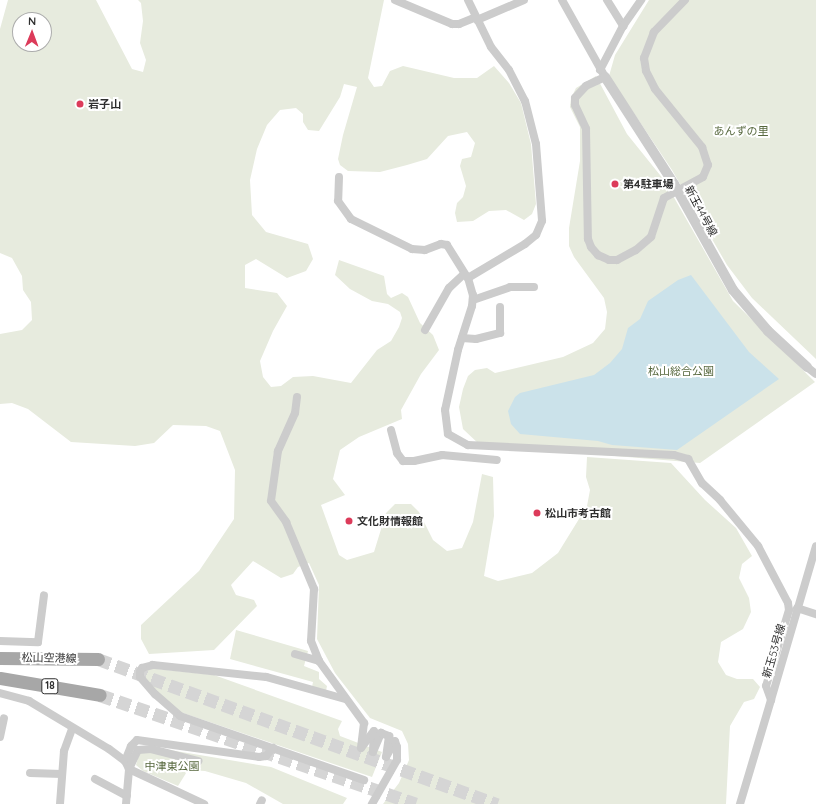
<!DOCTYPE html>
<meta charset="utf-8">
<style>
body{margin:0}
#map{position:relative;width:816px;height:804px;overflow:hidden;background:#fff;font-family:Quicksand,"Noto Sans JP",sans-serif}
div>[style]{position:absolute}
.green>*{inset:0;background:#e7ebde}
.water>*{inset:0;background:#cbe2ea}
.primary-tunnel>*{height:13px;margin-top:-6.5px;transform-origin:0;background:repeating-linear-gradient(90deg,#d5d5d5 0 13px,transparent 0 19px)}
.minor>*{height:8px;margin:-4px;padding:0 4px;transform-origin:4px;border-radius:4px;background:#ccc}
.tertiary>*{height:10px;margin:-5px;padding:0 5px;transform-origin:5px;border-radius:5px;background:#ccc}
.primary>*{height:13px;margin:-6.5px;padding:0 6.5px;transform-origin:6.5px;border-radius:6.5px;background:#a7a7a7}
.minor-bridge>*{height:8px;margin:-4px;padding:0 4px;transform-origin:4px;border-radius:4px;background:#ccc}
.dots>*{width:11px;height:11px;translate:-50% -50%;box-sizing:border-box;border:2px solid #fff;border-radius:50%}
span{translate:-50% -50%;white-space:nowrap;text-align:center;line-height:1.15;-webkit-text-stroke:4px #fff;paint-order:stroke}
.shield-label span{padding:1px 3px;background:#fff;border:1px solid;border-radius:3px;-webkit-text-stroke-width:0}
.shield-label{font-size:10px;color:#2f2f2f;font-weight:700}
.poi-label{font-size:11px;color:#2f2f2f;font-weight:700}
.left{translate:0 -50%;text-align:left}
.park-label{font-size:11px;color:#57683e}
.street-label{font-size:11px;color:#2f2f2f}
.north{position:absolute;left:12px;top:12px;width:40px;height:40px;box-sizing:border-box;background:#fff;border:1px solid #acacac;border-radius:50%;rotate:1deg;font-size:11px;font-weight:700;line-height:16px;text-align:center;color:#2f2f2f}
.north::after{content:'';display:block;margin:auto;width:14px;height:18px;background:#dc3b5a;clip-path:polygon(50% 0,100% 100%,50% 72%,0 100%)}
</style>
<div id="map">
<div class="green">
<i style="clip-path:polygon(evenodd,8px 0,96px 0,132px 69px,143px 72px,146px 60px,140px 43px,143px 21px,141px 3px,138px 0,384px 0,368px 78px,374px 87px,382px 86px,390px 71px,403px 66px,454px 78px,477px 78px,494px 66px,509px 83px,521px 103px,531px 144px,536px 204px,532px 214px,524px 220px,506px 210px,489px 211px,473px 221px,457px 222px,455px 213px,457px 203px,463px 197px,466px 186px,460px 166px,462px 159px,471px 157px,475px 143px,467px 132px,448px 136px,427px 159px,407px 165px,380px 172px,348px 171px,340px 165px,338px 159px,343px 135px,357px 87px,344px 84px,340px 97px,319px 131px,308px 130px,303px 122px,303px 114px,296px 108px,280px 110px,267px 125px,257px 149px,250px 180px,252px 215px,266px 232px,308px 244px,313px 259px,306px 271px,287px 278px,256px 259px,245px 265px,245px 288px,277px 293px,287px 306px,273px 331px,260px 361px,263px 377px,271px 387px,281px 386px,293px 377px,313px 376px,351px 383px,377px 350px,391px 341px,399px 327px,402px 318px,400px 312px,388px 304px,372px 301px,350px 289px,335px 275px,339px 260px,384px 276px,387px 294px,391px 298px,402px 293px,408px 297px,420px 323px,433px 335px,439px 350px,421px 374px,401px 410px,402px 419px,359px 437px,340px 450px,333px 479px,345px 495px,321px 505px,339px 555px,347px 560px,374px 552px,386px 513px,395px 504px,411px 504px,419px 512px,433px 540px,447px 551px,462px 548px,473px 522px,482px 474px,493px 477px,494px 516px,484px 576px,498px 581px,532px 573px,558px 553px,587px 506px,590px 490px,586px 477px,587px 457px,671px 463px,705px 500px,736px 528px,752px 556px,742px 564px,739px 578px,749px 598px,751px 612px,743px 629px,721px 642px,718px 662px,726px 675px,737px 679px,753px 679px,760px 687px,754px 699px,744px 702px,730px 726px,726px 804px,383px 804px,399px 783px,409px 760px,408px 744px,402px 731px,370px 718px,335px 673px,317px 639px,319px 585px,309px 563px,298px 567px,293px 574px,281px 578px,253px 561px,231px 585px,236px 595px,254px 600px,257px 606px,214px 650px,149px 654px,141px 639px,141px 625px,199px 571px,234px 519px,235px 470px,220px 431px,206px 426px,173px 425px,154px 443px,135px 446px,71px 442px,28px 409px,12px 403px,0 404px,0 334px,22px 330px,32px 320px,31px 302px,23px 290px,22px 276px,12px 258px,0 253px,0 29px,8px 0,20px 20px,44px 20px,44px 44px,20px 44px,20px 20px)"></i>
<i style="clip-path:polygon(649px 0,816px 0,816px 359px,752px 298px,727px 265px,672px 170px,609px 76px,615px 55px)"></i>
<i style="clip-path:polygon(596px 76px,627px 134px,664px 180px,733px 301px,815px 382px,700px 463px,480px 445px,463px 429px,459px 407px,463px 389px,468px 376px,475px 370px,487px 368px,495px 373px,563px 357px,593px 343px,605px 329px,607px 312px,604px 298px,574px 257px,569px 246px,569px 228px,580px 161px,580px 127px,570px 107px,571px 98px,576px 88px)"></i>
<i style="clip-path:polygon(236px 630px,308px 651px,304px 666px,319px 672px,319px 679px,327px 686px,326px 691px,312px 687px,313px 682px,230px 659px)"></i>
<i style="clip-path:polygon(148px 668px,214px 675px,342px 721px,338px 729px,340px 736px,382px 752px,372px 777px,180px 712px,169px 705px,144px 677px,144px 671px)"></i>
<i style="clip-path:polygon(152px 747px,271px 767px,347px 798px,343px 804px,283px 804px,246px 783px,205px 771px,188px 770px,178px 786px,143px 771px,136px 765px,140px 752px)"></i>
</div>
<div class="water">
<i style="clip-path:polygon(691px 275px,749px 352px,779px 379px,677px 450px,612px 445px,598px 441px,520px 434px,511px 424px,508px 411px,515px 397px,520px 393px,594px 375px,610px 363px,622px 349px,628px 328px,640px 319px,648px 301px,678px 280px)"></i>
</div>
<div class="primary-tunnel">
<i style="left:98px;top:659px;width:425px;rotate:20deg"></i>
<i style="left:100px;top:695px;width:334px;rotate:19deg"></i>
</div>
<div class="minor">
<i style="left:395px;top:0;width:62px;rotate:22.8deg"></i>
<i style="left:452px;top:24px;width:7px"></i>
<i style="left:459px;top:24px;width:18px;rotate:-22deg"></i>
<i style="left:468px;top:0;width:52px;rotate:63.9deg"></i>
<i style="left:491px;top:47px;width:29px;rotate:52deg"></i>
<i style="left:509px;top:70px;width:35px;rotate:63deg"></i>
<i style="left:525px;top:101px;width:44px;rotate:75.7deg"></i>
<i style="left:536px;top:144px;width:77px;rotate:85.5deg"></i>
<i style="left:542px;top:221px;width:15px;rotate:113deg"></i>
<i style="left:536px;top:235px;width:14px;rotate:141deg"></i>
<i style="left:525px;top:244px;width:66px;rotate:149.2deg"></i>
<i style="left:468px;top:278px;width:18px;rotate:74deg"></i>
<i style="left:473px;top:295px;width:11px;rotate:95deg"></i>
<i style="left:472px;top:306px;width:46px;rotate:107.7deg"></i>
<i style="left:458px;top:350px;width:61px;rotate:102.2deg"></i>
<i style="left:445px;top:410px;width:24px;rotate:83deg"></i>
<i style="left:448px;top:434px;width:23px;rotate:29deg"></i>
<i style="left:468px;top:445px;width:206px;rotate:2.8deg"></i>
<i style="left:674px;top:455px;width:15px;rotate:16deg"></i>
<i style="left:688px;top:459px;width:28px;rotate:60deg"></i>
<i style="left:702px;top:483px;width:25px;rotate:43deg"></i>
<i style="left:720px;top:500px;width:60px;rotate:50.4deg"></i>
<i style="left:758px;top:546px;width:64px;rotate:62.2deg"></i>
<i style="left:788px;top:603px;width:7px;rotate:82deg"></i>
<i style="left:789px;top:610px;width:79px;rotate:106.8deg"></i>
<i style="left:766px;top:686px;width:15px;rotate:70deg"></i>
<i style="left:771px;top:700px;width:109px;rotate:106.6deg"></i>
<i style="left:562px;top:0;width:88px;rotate:60.8deg"></i>
<i style="left:605px;top:77px;width:21px;rotate:155deg"></i>
<i style="left:586px;top:86px;width:16px;rotate:133deg"></i>
<i style="left:575px;top:98px;width:7px;rotate:90deg"></i>
<i style="left:575px;top:105px;width:26px;rotate:65deg"></i>
<i style="left:586px;top:129px;width:110px;rotate:89deg"></i>
<i style="left:588px;top:239px;width:9px;rotate:69deg"></i>
<i style="left:591px;top:247px;width:11px;rotate:49deg"></i>
<i style="left:598px;top:255px;width:12px;rotate:24deg"></i>
<i style="left:609px;top:260px;width:8px"></i>
<i style="left:617px;top:260px;width:21px;rotate:-28deg"></i>
<i style="left:636px;top:250px;width:20px;rotate:-41deg"></i>
<i style="left:651px;top:237px;width:41px;rotate:-71.6deg"></i>
<i style="left:607px;top:0;width:31px;rotate:58deg"></i>
<i style="left:685px;top:0;width:45px;rotate:134.1deg"></i>
<i style="left:654px;top:32px;width:28px;rotate:111deg"></i>
<i style="left:644px;top:58px;width:13px;rotate:81deg"></i>
<i style="left:646px;top:71px;width:20px;rotate:63deg"></i>
<i style="left:655px;top:89px;width:75px;rotate:51deg"></i>
<i style="left:702px;top:147px;width:19px;rotate:72deg"></i>
<i style="left:708px;top:165px;width:13px;rotate:113deg"></i>
<i style="left:477px;top:20px;width:51px;rotate:-23.1deg"></i>
<i style="left:600px;top:70px;width:50px;rotate:-62.4deg"></i>
<i style="left:623px;top:26px;width:32px;rotate:-55deg"></i>
<i style="left:339px;top:177px;width:24px;rotate:92deg"></i>
<i style="left:338px;top:201px;width:22px;rotate:54deg"></i>
<i style="left:351px;top:219px;width:68px;rotate:26.2deg"></i>
<i style="left:412px;top:249px;width:13px;rotate:4deg"></i>
<i style="left:425px;top:250px;width:17px;rotate:-21deg"></i>
<i style="left:441px;top:244px;width:6px;rotate:9deg"></i>
<i style="left:447px;top:245px;width:39px;rotate:58deg"></i>
<i style="left:473px;top:300px;width:39px;rotate:-19deg"></i>
<i style="left:510px;top:287px;width:24px"></i>
<i style="left:425px;top:330px;width:48px;rotate:-60.3deg"></i>
<i style="left:449px;top:288px;width:21px;rotate:-43deg"></i>
<i style="left:462px;top:338px;width:14px;rotate:4deg"></i>
<i style="left:476px;top:339px;width:25px;rotate:-14deg"></i>
<i style="left:500px;top:333px;width:26px;rotate:-90deg"></i>
<i style="left:807px;top:367px;width:11px;rotate:38deg"></i>
<i style="left:297px;top:397px;width:16px;rotate:97deg"></i>
<i style="left:295px;top:413px;width:42px;rotate:114.1deg"></i>
<i style="left:278px;top:451px;width:50px;rotate:98deg"></i>
<i style="left:271px;top:501px;width:26px;rotate:54deg"></i>
<i style="left:286px;top:522px;width:73px;rotate:67.3deg"></i>
<i style="left:314px;top:589px;width:52px;rotate:93.3deg"></i>
<i style="left:311px;top:641px;width:22px;rotate:68deg"></i>
<i style="left:319px;top:661px;width:77px;rotate:54deg"></i>
<i style="left:364px;top:723px;width:25px;rotate:97deg"></i>
<i style="left:361px;top:748px;width:21px;rotate:-53deg"></i>
<i style="left:374px;top:731px;width:21px;rotate:93deg"></i>
<i style="left:373px;top:752px;width:21px;rotate:-67deg"></i>
<i style="left:381px;top:733px;width:9px;rotate:21deg"></i>
<i style="left:389px;top:736px;width:21px;rotate:98deg"></i>
<i style="left:386px;top:757px;width:18px;rotate:-61deg"></i>
<i style="left:395px;top:741px;width:6px;rotate:72deg"></i>
<i style="left:397px;top:747px;width:13px;rotate:90deg"></i>
<i style="left:397px;top:760px;width:51px;rotate:119.6deg"></i>
<i style="left:391px;top:430px;width:24px;rotate:75deg"></i>
<i style="left:397px;top:453px;width:10px;rotate:53deg"></i>
<i style="left:403px;top:461px;width:11px"></i>
<i style="left:414px;top:461px;width:29px;rotate:-12deg"></i>
<i style="left:442px;top:455px;width:55px;rotate:5.2deg"></i>
<i style="left:797px;top:608px;width:20px;rotate:18deg"></i>
<i style="left:0;top:641px;width:38px;rotate:2deg"></i>
<i style="left:38px;top:642px;width:47px;rotate:-82.7deg"></i>
<i style="left:295px;top:654px;width:25px;rotate:16deg"></i>
<i style="left:0;top:693px;width:30px;rotate:15deg"></i>
<i style="left:29px;top:701px;width:93px;rotate:31deg"></i>
<i style="left:109px;top:749px;width:20px;rotate:37deg"></i>
<i style="left:125px;top:761px;width:9px;rotate:63deg"></i>
<i style="left:129px;top:769px;width:83px;rotate:25deg"></i>
<i style="left:345px;top:699px;width:82px;rotate:-164.4deg"></i>
<i style="left:266px;top:677px;width:114px;rotate:-173.9deg"></i>
<i style="left:153px;top:665px;width:11px;rotate:165deg"></i>
<i style="left:142px;top:668px;width:4px;rotate:117deg"></i>
<i style="left:140px;top:672px;width:5px;rotate:90deg"></i>
<i style="left:140px;top:677px;width:23px;rotate:49deg"></i>
<i style="left:155px;top:694px;width:33px;rotate:41deg"></i>
<i style="left:180px;top:716px;width:195px;rotate:19.2deg"></i>
<i style="left:771px;top:700px;width:160px;rotate:-73.7deg"></i>
<i style="left:0;top:737px;width:19px;rotate:-78deg"></i>
<i style="left:125px;top:761px;width:16px;rotate:-68deg"></i>
<i style="left:131px;top:746px;width:8px;rotate:-45deg"></i>
<i style="left:137px;top:740px;width:123px;rotate:7.9deg"></i>
<i style="left:259px;top:757px;width:7px;rotate:-8deg"></i>
<i style="left:266px;top:756px;width:11px;rotate:-49deg"></i>
<i style="left:30px;top:773px;width:32px;rotate:2deg"></i>
<i style="left:95px;top:779px;width:36px;rotate:28deg"></i>
<i style="left:60px;top:804px;width:53px;rotate:-85.7deg"></i>
<i style="left:64px;top:751px;width:23px;rotate:-70deg"></i>
<i style="left:126px;top:804px;width:35px;rotate:-85deg"></i>
<i style="left:129px;top:769px;width:21px;rotate:-65deg"></i>
<i style="left:138px;top:750px;width:13px;rotate:-4deg"></i>
<i style="left:151px;top:749px;width:49px;rotate:14.3deg"></i>
<i style="left:260px;top:804px;width:4px;rotate:-63deg"></i>
</div>
<div class="tertiary">
<i style="left:605px;top:77px;width:127px;rotate:57.2deg"></i>
<i style="left:674px;top:184px;width:121px;rotate:60.9deg"></i>
<i style="left:733px;top:290px;width:54px;rotate:49.5deg"></i>
<i style="left:768px;top:331px;width:53px;rotate:42.7deg"></i>
</div>
<div class="primary">
<i style="left:0;top:658px;width:98px;rotate:0.6deg"></i>
<i style="left:0;top:678px;width:101px;rotate:9.6deg"></i>
</div>
<div class="minor-bridge">
<i style="left:664px;top:198px;width:44px;rotate:-28.3deg"></i>
</div>
<div class="dots">
<i style="left:80px;top:104px;background:#dc3b5a"></i>
<i style="left:615px;top:184px;background:#dc3b5a"></i>
<i style="left:537px;top:513px;background:#dc3b5a"></i>
<i style="left:349px;top:521px;background:#dc3b5a"></i>
</div>
<div class="shield-label">
<span style="left:50px;top:686px">18</span>
</div>
<div class="poi-label">
<span class="left" style="left:88px;top:104px">岩子山</span>
<span class="left" style="left:623px;top:184px">第4駐車場</span>
<span class="left" style="left:545px;top:513px">松山市考古館</span>
<span class="left" style="left:357px;top:521px">文化財情報館</span>
</div>
<div class="park-label">
<span style="left:741px;top:131px">あんずの里</span>
<span style="left:681px;top:371px">松山総合公園</span>
<span style="left:172px;top:766px">中津東公園</span>
</div>
<div class="street-label">
<span style="left:701px;top:211px;rotate:62deg">新玉44号線</span>
<span style="left:774px;top:651px;rotate:-74deg">新玉53号線</span>
<span style="left:49px;top:658px;rotate:1deg">松山空港線</span>
</div>
<div class="north">N</div>
</div>
